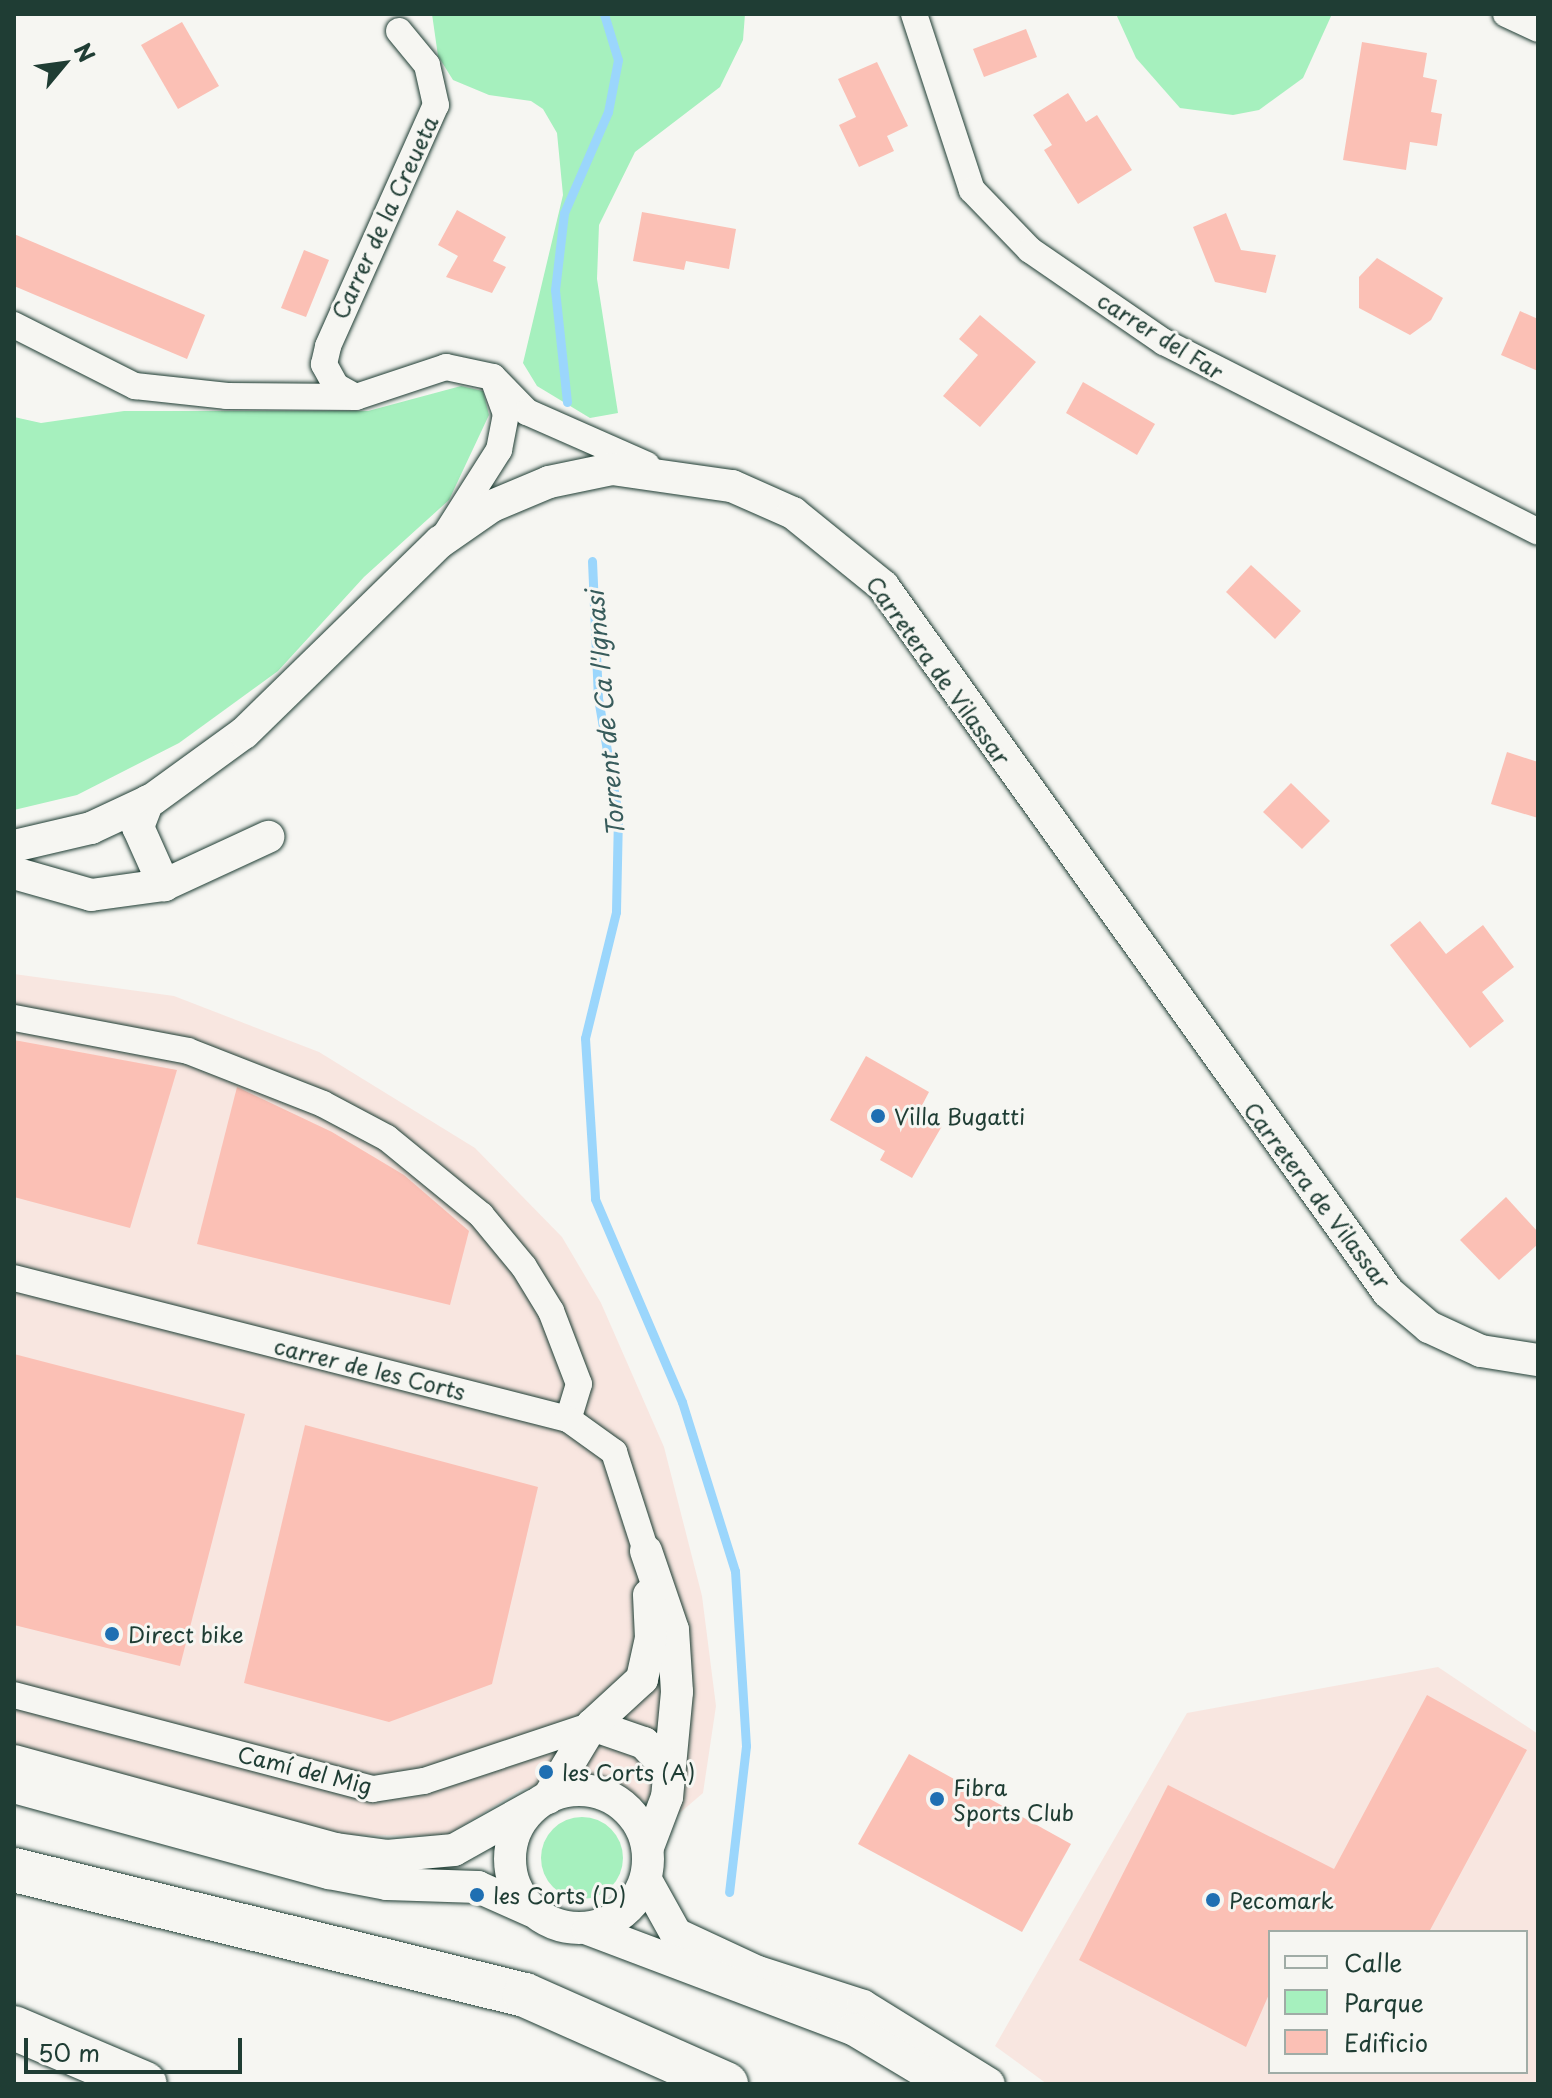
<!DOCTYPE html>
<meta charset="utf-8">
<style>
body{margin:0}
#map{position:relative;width:1552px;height:2098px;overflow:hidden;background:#f6f6f2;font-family:"Playpen Sans",sans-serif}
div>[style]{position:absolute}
.built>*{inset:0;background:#f8e6e0}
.green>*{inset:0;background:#a6f0be}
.round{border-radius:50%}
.stream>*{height:9px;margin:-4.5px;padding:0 4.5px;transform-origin:4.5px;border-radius:4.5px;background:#9bd6fc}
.building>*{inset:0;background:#fbc0b5}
.roads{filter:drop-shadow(0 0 2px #1f3d34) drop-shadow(0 0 2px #1f3d34)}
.minor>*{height:26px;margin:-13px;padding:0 13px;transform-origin:13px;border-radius:13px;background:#f6f6f2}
.tertiary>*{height:32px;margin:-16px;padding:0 16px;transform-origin:16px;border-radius:16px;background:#f6f6f2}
.tertiary>.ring{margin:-16px;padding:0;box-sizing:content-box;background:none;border:32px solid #f6f6f2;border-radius:50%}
.motorway>*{height:44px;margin:-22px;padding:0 22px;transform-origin:22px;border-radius:22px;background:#f6f6f2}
.dots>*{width:22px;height:22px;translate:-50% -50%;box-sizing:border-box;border:4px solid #f6f6f2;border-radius:50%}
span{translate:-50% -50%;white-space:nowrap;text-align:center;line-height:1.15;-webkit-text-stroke:6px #f6f6f2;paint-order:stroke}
.street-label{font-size:22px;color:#1f3d34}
.poi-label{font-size:22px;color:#1f3d34}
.left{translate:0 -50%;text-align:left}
.water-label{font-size:24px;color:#385c5c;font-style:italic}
.frame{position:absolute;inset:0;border:16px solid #1f3d34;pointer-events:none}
.legend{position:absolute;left:1268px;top:1930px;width:260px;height:144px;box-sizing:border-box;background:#f6f6f2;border:2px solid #a0aca6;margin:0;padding:10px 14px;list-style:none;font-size:24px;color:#1f3d34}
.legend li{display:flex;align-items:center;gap:16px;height:40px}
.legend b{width:40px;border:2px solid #a0aca6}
.north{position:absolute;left:24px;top:24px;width:80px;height:80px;-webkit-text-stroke:6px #f6f6f2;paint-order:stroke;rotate:61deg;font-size:22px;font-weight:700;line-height:32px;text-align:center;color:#1f3d34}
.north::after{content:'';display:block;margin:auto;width:28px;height:36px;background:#1f3d34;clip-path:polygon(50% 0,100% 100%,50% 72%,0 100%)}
.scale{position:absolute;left:24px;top:2038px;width:218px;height:36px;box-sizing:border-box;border:4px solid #1f3d34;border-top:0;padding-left:10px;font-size:24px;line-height:28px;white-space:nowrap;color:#1f3d34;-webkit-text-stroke:6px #f6f6f2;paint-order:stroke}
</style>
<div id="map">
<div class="built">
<i style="clip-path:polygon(14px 974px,174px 996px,319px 1052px,475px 1148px,562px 1237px,601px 1303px,664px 1447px,702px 1596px,716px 1706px,703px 1793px,675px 1817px,586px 1772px,520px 1790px,446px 1836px,346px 1835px,14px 1749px)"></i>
<i style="clip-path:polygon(evenodd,1438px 1667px,1538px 1734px,1538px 2084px,1047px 2084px,995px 2046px,1187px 1713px,1438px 1667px,1270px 1932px,1526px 1932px,1526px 2072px,1270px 2072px,1270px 1932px)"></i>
</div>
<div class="green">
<i style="clip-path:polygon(432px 14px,745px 14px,743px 40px,720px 87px,635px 152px,599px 225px,597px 279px,618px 413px,590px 418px,537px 386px,523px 363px,563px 195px,557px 133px,543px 109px,531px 101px,489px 95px,453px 80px,438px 56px)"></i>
<i style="clip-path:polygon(1116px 14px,1332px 14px,1303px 78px,1259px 110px,1233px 115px,1180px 108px,1136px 58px)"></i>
<i style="clip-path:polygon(461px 386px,483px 391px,489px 415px,449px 500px,364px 577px,278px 671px,179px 743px,77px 795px,14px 810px,14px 417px,41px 423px,124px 411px,368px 411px)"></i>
<i class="round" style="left:541px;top:1817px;width:82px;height:82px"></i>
</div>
<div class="stream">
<i style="left:567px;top:402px;width:113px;rotate:-96.1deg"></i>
<i style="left:555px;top:290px;width:78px;rotate:-83.3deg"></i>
<i style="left:564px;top:213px;width:110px;rotate:-66.5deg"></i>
<i style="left:608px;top:112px;width:53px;rotate:-79.1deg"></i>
<i style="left:618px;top:60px;width:48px;rotate:-106.9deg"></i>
<i style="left:592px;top:561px;width:137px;rotate:87.5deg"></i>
<i style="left:598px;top:698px;width:119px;rotate:80.3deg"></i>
<i style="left:618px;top:815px;width:97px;rotate:91.2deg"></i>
<i style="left:616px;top:912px;width:130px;rotate:103.8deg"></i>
<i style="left:585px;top:1038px;width:161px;rotate:86.4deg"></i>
<i style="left:595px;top:1199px;width:221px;rotate:66.8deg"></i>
<i style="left:682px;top:1402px;width:177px;rotate:72.6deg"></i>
<i style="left:735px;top:1571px;width:175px;rotate:86.4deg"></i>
<i style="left:746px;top:1746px;width:147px;rotate:96.6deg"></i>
</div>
<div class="building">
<i style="clip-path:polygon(182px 22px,219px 86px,178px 109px,141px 45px)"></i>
<i style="clip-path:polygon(1026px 29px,1037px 57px,984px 77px,973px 49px)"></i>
<i style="clip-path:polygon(1362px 42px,1427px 53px,1423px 77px,1437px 80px,1431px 112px,1442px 114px,1437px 146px,1410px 142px,1406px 170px,1343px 160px)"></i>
<i style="clip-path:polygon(877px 62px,908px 126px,887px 136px,894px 151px,859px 167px,839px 125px,856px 117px,838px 79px)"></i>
<i style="clip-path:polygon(1068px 93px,1086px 122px,1097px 115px,1132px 170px,1078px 204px,1044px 150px,1052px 145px,1033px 115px)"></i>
<i style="clip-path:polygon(457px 210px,506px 237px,493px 261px,506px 267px,492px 293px,446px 277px,458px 256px,438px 245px)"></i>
<i style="clip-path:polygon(642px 212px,736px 229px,729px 269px,686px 261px,684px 270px,633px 261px)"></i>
<i style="clip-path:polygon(1226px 213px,1241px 250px,1276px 255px,1266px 293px,1215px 282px,1193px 227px)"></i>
<i style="clip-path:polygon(14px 234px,205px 315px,187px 359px,14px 286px)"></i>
<i style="clip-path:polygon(304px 250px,329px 260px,306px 317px,281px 308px)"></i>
<i style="clip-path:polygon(1377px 258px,1443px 298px,1431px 320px,1410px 335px,1359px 308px,1359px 277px)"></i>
<i style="clip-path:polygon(1520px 311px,1538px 319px,1538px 371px,1501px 355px)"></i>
<i style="clip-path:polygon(980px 315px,1036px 362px,980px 427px,943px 396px,978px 355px,959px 339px)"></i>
<i style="clip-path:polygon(1083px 382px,1155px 424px,1137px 455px,1066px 413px)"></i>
<i style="clip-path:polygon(1251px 565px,1301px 611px,1275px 639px,1226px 592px)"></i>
<i style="clip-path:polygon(1507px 752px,1538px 762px,1538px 818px,1491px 804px)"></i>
<i style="clip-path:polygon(1291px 783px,1330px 821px,1302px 849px,1263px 812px)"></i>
<i style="clip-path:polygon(1420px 921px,1446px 954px,1483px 925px,1514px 967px,1482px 992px,1504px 1021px,1470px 1048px,1390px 945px)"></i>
<i style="clip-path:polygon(14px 1040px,177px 1070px,130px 1228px,14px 1197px)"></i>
<i style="clip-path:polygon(866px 1056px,929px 1092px,918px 1113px,942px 1126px,912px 1178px,880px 1160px,885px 1151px,830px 1120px)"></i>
<i style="clip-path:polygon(237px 1087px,332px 1132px,404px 1175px,469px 1231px,450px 1305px,197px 1244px)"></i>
<i style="clip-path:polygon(1506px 1197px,1538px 1232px,1538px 1244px,1499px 1280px,1460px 1240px)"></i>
<i style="clip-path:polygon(14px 1354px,245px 1414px,180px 1666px,14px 1625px)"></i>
<i style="clip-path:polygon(305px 1425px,538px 1487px,492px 1684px,389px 1722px,244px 1683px)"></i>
<i style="clip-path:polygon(1427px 1695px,1527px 1750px,1429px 1932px,1270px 1932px,1270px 1992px,1246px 2047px,1079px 1960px,1168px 1785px,1334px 1869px)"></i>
<i style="clip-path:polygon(909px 1754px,1071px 1844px,1022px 1932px,858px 1844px)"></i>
</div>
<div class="roads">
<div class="minor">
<i style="left:914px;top:14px;width:185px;rotate:71.8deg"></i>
<i style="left:972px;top:190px;width:83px;rotate:46deg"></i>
<i style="left:1030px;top:250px;width:163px;rotate:34.5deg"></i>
<i style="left:1164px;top:342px;width:419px;rotate:26.9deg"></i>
<i style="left:1506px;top:14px;width:35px;rotate:25deg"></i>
<i style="left:14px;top:325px;width:136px;rotate:26.8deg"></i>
<i style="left:135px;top:386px;width:93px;rotate:6.2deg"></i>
<i style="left:227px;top:396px;width:129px;rotate:0.4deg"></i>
<i style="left:356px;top:397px;width:95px;rotate:-18.4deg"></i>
<i style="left:446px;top:367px;width:48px;rotate:12deg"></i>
<i style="left:493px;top:377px;width:49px;rotate:45.8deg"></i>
<i style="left:527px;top:412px;width:131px;rotate:23.8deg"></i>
<i style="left:354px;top:396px;width:21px;rotate:-151deg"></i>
<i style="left:336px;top:386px;width:25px;rotate:-119deg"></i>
<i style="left:324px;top:364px;width:18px;rotate:-77deg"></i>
<i style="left:328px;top:346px;width:264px;rotate:-65.9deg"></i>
<i style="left:436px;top:105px;width:41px;rotate:-102.7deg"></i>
<i style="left:427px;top:65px;width:44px;rotate:-129.5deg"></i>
<i style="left:445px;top:535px;width:101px;rotate:-57.6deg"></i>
<i style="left:499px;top:450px;width:37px;rotate:-79deg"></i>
<i style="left:506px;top:414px;width:32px;rotate:-110deg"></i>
<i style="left:14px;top:1018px;width:177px;rotate:10.7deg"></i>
<i style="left:188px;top:1051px;width:145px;rotate:21.4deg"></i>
<i style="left:323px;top:1104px;width:72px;rotate:28deg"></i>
<i style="left:387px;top:1138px;width:122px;rotate:39.3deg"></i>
<i style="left:481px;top:1215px;width:67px;rotate:50.4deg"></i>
<i style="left:524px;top:1267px;width:52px;rotate:58.5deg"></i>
<i style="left:551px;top:1311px;width:78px;rotate:69deg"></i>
<i style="left:579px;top:1384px;width:37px;rotate:107deg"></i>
<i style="left:14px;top:1278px;width:572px;rotate:14.28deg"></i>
<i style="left:568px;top:1419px;width:57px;rotate:35.7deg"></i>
<i style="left:614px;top:1452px;width:104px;rotate:72.1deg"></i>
<i style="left:14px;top:1695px;width:371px;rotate:14.7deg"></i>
<i style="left:373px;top:1789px;width:52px;rotate:-8.9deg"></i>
<i style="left:424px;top:1781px;width:177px;rotate:-18.4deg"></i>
</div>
<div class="tertiary">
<i style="left:148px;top:801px;width:28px;rotate:111deg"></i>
<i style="left:138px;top:827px;width:64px;rotate:65.9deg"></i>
<i style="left:14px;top:846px;width:79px;rotate:-13.2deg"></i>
<i style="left:91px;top:828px;width:68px;rotate:-25.1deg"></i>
<i style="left:153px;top:799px;width:112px;rotate:-36deg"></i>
<i style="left:244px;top:733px;width:274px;rotate:-44.3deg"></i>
<i style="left:440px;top:542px;width:63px;rotate:-34.7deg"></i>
<i style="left:492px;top:506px;width:62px;rotate:-22.8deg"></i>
<i style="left:549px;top:482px;width:64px;rotate:-11.7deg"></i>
<i style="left:612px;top:469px;width:121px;rotate:8.1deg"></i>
<i style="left:732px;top:486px;width:67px;rotate:23.9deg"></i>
<i style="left:793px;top:513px;width:116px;rotate:39deg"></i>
<i style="left:883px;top:586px;width:868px;rotate:54.42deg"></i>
<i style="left:1388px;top:1292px;width:54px;rotate:40.5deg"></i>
<i style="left:1429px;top:1327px;width:57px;rotate:24.8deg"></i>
<i style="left:1481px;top:1351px;width:58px;rotate:9deg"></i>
<i style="left:14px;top:873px;width:80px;rotate:15.9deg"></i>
<i style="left:91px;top:895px;width:74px;rotate:-7.8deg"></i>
<i style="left:164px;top:885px;width:115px;rotate:-24.8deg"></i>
<i style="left:646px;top:1551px;width:83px;rotate:71.1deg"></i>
<i style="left:673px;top:1630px;width:62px;rotate:86.3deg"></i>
<i style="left:677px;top:1692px;width:105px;rotate:95.4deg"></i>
<i style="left:667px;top:1797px;width:53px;rotate:110.8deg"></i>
<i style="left:592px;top:1725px;width:55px;rotate:19.1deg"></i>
<i style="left:644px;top:1743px;width:37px;rotate:47deg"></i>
<i style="left:14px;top:1761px;width:334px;rotate:15.3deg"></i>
<i style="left:336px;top:1849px;width:51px;rotate:7.8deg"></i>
<i style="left:387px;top:1856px;width:67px;rotate:-5.1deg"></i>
<i style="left:454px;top:1850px;width:93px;rotate:-29.1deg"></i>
<i style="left:14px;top:1787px;width:327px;rotate:15.3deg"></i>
<i style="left:329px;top:1873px;width:59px;rotate:10.7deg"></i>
<i style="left:387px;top:1884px;width:91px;rotate:1.9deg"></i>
<i style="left:478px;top:1887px;width:59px;rotate:24deg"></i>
<i class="ring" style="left:510px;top:1790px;width:106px;height:106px"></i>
<i style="left:548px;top:1798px;width:85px;rotate:-58.9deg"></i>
<i style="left:592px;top:1725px;width:68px;rotate:-42.6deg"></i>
<i style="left:642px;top:1679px;width:42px;rotate:-77.6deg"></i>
<i style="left:651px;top:1638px;width:43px;rotate:-92.7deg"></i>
<i style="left:646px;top:1880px;width:62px;rotate:60.9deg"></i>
<i style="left:676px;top:1934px;width:90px;rotate:24.9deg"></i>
<i style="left:758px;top:1972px;width:110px;rotate:17.9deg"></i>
<i style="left:863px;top:2006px;width:148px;rotate:31.8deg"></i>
<i style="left:588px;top:1929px;width:283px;rotate:20.7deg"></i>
<i style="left:853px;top:2029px;width:107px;rotate:30.9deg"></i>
</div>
<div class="motorway">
<i style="left:14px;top:1870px;width:526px;rotate:13.75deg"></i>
<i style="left:525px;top:1995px;width:220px;rotate:23.9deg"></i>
<i style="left:14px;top:2028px;width:142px;rotate:23.1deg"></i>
</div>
</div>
<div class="dots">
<i style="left:878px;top:1116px;background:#1f6fb2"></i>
<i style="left:112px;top:1634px;background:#1f6fb2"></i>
<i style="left:546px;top:1772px;background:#1f6fb2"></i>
<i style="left:937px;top:1799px;background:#1f6fb2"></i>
<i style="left:477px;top:1895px;background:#1f6fb2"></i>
<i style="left:1213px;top:1900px;background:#1f6fb2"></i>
</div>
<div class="street-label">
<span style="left:384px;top:217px;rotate:-65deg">Carrer de la Creueta</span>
<span style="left:1161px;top:335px;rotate:32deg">carrer del Far</span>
<span style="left:939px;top:670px;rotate:54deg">Carretera de Vilassar</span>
<span style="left:1318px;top:1195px;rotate:53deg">Carretera de Vilassar</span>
<span style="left:370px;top:1368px;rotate:14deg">carrer de les Corts</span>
<span style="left:305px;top:1769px;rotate:14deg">Camí del Mig</span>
</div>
<div class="poi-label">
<span class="left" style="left:894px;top:1116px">Villa Bugatti</span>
<span class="left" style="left:128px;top:1634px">Direct bike</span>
<span class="left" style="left:562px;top:1772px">les Corts (A)</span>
<span class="left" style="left:953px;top:1799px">Fibra<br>Sports Club</span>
<span class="left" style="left:493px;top:1895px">les Corts (D)</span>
<span class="left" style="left:1229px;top:1900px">Pecomark</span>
</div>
<div class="water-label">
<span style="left:605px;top:714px;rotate:-95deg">Torrent de Ca l'Ignasi</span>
</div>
<div class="frame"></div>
<ul class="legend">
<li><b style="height:10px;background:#f6f6f2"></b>Calle</li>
<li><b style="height:22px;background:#a6f0be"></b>Parque</li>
<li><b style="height:22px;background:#fbc0b5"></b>Edificio</li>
</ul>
<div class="north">N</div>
<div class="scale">50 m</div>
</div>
